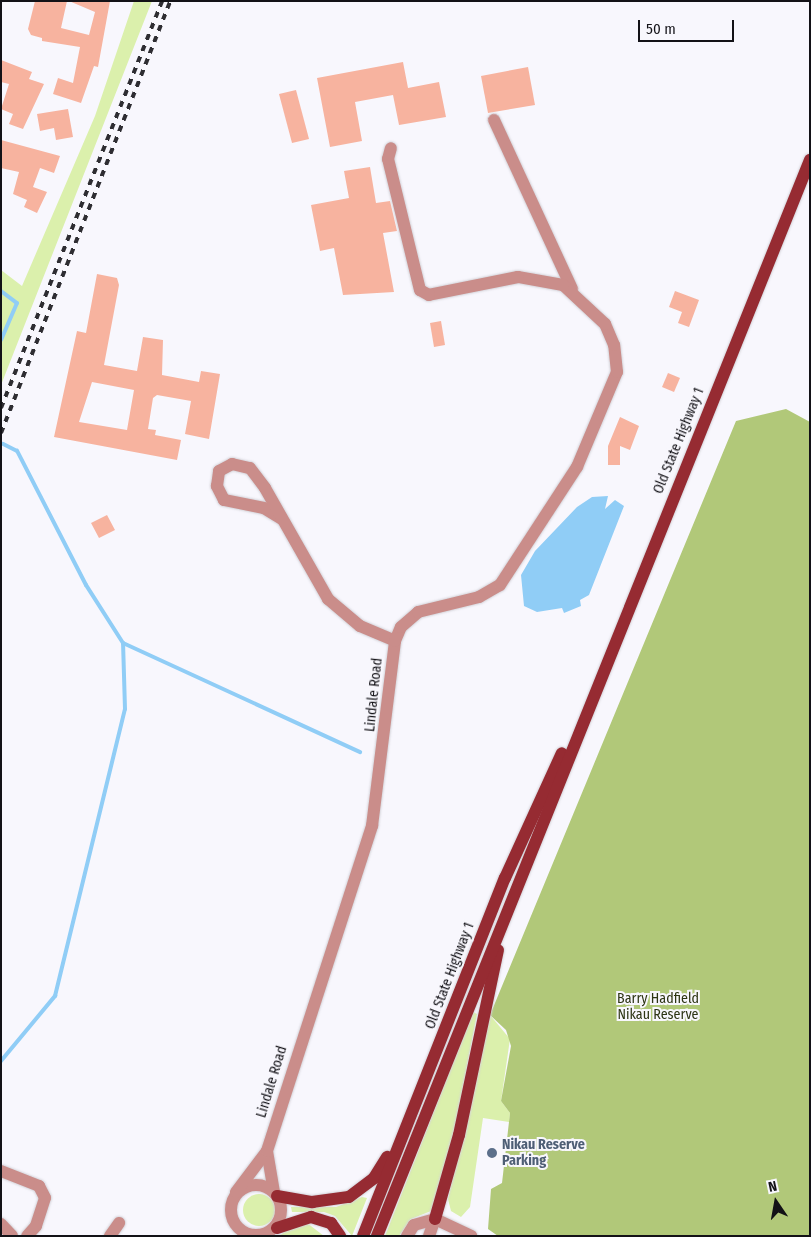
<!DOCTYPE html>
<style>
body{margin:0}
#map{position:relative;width:811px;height:1237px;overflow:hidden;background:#f8f7fd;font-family:"Fira Sans Condensed",sans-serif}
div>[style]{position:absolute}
.green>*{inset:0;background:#dbf0ac}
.round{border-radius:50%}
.forest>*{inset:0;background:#b1c879}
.water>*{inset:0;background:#90cdf6}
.stream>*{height:4px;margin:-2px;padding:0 2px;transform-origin:2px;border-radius:2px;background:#90cdf6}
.building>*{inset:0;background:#f7b39f}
.roads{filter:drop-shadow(0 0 1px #d3d2d8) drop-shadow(0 0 1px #d3d2d8)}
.minor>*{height:12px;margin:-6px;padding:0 6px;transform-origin:6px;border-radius:6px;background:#ca8d8a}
.minor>.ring{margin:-6px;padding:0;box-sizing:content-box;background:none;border:12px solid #ca8d8a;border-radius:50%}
.major>*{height:12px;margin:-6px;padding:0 6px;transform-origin:6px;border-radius:6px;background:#962b32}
.rail>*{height:4px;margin-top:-2px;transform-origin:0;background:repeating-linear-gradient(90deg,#2e2d32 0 6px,transparent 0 12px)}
.dots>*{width:14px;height:14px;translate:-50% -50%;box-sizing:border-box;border:2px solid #f8f7fd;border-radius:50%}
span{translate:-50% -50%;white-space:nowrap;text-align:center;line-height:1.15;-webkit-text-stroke:4px #f8f7fd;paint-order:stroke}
.street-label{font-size:14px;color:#131217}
.park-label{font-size:14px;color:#2d3514}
.service-label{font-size:14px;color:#4e5e75;font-weight:700}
.left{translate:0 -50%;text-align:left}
.frame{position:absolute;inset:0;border:2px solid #131217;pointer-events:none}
.north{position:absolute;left:751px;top:1177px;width:50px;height:50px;-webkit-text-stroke:4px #f8f7fd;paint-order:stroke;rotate:348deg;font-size:14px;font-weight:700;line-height:20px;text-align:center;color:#131217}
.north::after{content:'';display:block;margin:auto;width:18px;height:22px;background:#131217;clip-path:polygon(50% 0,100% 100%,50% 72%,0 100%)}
.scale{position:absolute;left:638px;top:20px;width:96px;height:22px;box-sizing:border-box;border:2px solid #131217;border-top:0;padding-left:6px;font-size:15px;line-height:18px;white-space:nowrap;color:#131217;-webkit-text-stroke:4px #f8f7fd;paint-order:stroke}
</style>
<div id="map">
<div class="green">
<i style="clip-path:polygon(134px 1px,152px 1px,1px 385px,1px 270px,22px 286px,95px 116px)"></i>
<i style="clip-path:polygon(473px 1012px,477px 1014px,453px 1138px,431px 1211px,411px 1219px,399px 1236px,385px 1236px)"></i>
<i style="clip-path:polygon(490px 1015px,510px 1039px,501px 1101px,510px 1113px,509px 1122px,483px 1118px,470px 1207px,461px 1217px,451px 1211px,448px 1199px)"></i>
<i class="round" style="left:243px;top:1194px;width:32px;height:32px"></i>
<i style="clip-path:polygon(362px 1197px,367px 1198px,352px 1236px,335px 1216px,324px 1212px,292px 1212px,291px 1207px,336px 1207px)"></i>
<i style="clip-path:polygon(307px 1223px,324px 1236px,279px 1236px,291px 1227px)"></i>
</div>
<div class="forest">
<i style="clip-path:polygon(786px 409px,810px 422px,810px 1236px,498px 1236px,488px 1229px,491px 1189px,502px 1183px,510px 1113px,501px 1101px,511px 1046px,506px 1030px,490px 1015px,736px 421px)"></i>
</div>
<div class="water">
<i style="clip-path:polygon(608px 496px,605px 509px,615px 500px,624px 506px,589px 595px,580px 600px,581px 606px,564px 613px,562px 608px,537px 612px,524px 606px,521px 575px,535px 551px,577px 507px,592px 497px)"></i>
</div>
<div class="stream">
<i style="left:1px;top:291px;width:20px;rotate:37deg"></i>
<i style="left:17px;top:303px;width:40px;rotate:113.4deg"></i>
<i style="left:123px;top:643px;width:261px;rotate:24.7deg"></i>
<i style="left:1px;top:1061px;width:85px;rotate:-50.3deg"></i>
<i style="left:55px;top:996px;width:295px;rotate:-76.3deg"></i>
<i style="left:125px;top:709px;width:66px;rotate:-91.7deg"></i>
<i style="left:123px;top:643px;width:69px;rotate:-122.5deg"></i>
<i style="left:86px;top:585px;width:151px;rotate:-117.2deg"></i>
<i style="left:17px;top:451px;width:16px;rotate:-153deg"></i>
</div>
<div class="building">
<i style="clip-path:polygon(35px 1px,67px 1px,61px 28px,89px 35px,95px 12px,69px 1px,110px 1px,98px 67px,94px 66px,81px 103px,53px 94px,58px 78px,73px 83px,80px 47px,42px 41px,42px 38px,31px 35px,28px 29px)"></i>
<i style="clip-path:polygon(1px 60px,32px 72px,29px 79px,44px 84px,23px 129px,9px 124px,13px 114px,1px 109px,9px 84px,1px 82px)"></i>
<i style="clip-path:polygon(403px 62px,408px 88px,439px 82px,446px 117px,399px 125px,393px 95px,355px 102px,362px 141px,330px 147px,317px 78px)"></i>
<i style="clip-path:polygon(528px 67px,535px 105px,488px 113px,481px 76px)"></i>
<i style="clip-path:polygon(296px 90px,309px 139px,292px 143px,279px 94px)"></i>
<i style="clip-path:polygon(68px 109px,73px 137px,56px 140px,54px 128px,40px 131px,37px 114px)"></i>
<i style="clip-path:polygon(1px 140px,60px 156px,54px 173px,40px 168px,33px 187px,47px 192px,37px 213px,24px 207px,27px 200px,13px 194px,19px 172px,1px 168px)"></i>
<i style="clip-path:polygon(370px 167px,376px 203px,390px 201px,397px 231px,383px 233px,394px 292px,343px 295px,334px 248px,320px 251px,311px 205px,349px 198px,344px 171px)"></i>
<i style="clip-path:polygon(evenodd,97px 274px,117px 278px,119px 285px,104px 365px,137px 371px,143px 337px,163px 340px,162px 375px,199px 382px,201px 371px,220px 374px,209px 439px,185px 434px,191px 401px,157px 395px,153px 398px,148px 429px,156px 430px,155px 435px,181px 440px,177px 460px,54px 437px,77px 331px,86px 333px,97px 274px,92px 382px,134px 390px,127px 430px,79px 422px,92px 382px)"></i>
<i style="clip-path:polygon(675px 291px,699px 300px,689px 327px,678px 323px,682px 312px,669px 307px)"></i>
<i style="clip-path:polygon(441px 321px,445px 345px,434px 347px,430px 323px)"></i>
<i style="clip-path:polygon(668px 373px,680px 378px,674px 392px,662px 387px)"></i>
<i style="clip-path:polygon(620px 417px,639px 426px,630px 450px,620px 446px,620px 465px,608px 465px,608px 446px)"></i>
<i style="clip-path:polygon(107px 515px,115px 530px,99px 538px,91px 523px)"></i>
</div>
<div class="roads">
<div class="minor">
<i style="left:494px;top:120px;width:186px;rotate:65.2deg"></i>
<i style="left:282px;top:519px;width:21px;rotate:-149deg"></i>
<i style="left:264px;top:508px;width:41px;rotate:-168.7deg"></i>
<i style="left:224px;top:500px;width:16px;rotate:-117deg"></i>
<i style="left:217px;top:486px;width:15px;rotate:-82deg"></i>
<i style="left:219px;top:471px;width:15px;rotate:-28deg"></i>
<i style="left:232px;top:464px;width:18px;rotate:13deg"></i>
<i style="left:250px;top:468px;width:25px;rotate:53deg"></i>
<i style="left:265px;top:488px;width:128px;rotate:60.4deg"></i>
<i style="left:328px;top:599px;width:42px;rotate:40.2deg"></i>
<i style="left:360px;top:626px;width:38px;rotate:23deg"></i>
<i style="left:267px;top:1151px;width:42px;rotate:80.3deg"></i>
<i style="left:1px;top:1171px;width:41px;rotate:21.5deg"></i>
<i style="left:39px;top:1186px;width:13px;rotate:63deg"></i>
<i style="left:45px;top:1198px;width:29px;rotate:108deg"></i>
<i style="left:36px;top:1226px;width:13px;rotate:132deg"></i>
<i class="ring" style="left:231px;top:1185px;width:38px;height:38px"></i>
<i style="left:236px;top:1192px;width:51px;rotate:-52.9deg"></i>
<i style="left:267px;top:1151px;width:342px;rotate:-72.1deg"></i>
<i style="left:372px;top:826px;width:186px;rotate:-82.9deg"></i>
<i style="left:395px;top:641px;width:15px;rotate:-67deg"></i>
<i style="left:401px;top:627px;width:23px;rotate:-41deg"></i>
<i style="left:418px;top:612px;width:63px;rotate:-13.8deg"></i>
<i style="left:479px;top:597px;width:24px;rotate:-30deg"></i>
<i style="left:500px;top:585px;width:141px;rotate:-56.9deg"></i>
<i style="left:577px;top:467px;width:103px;rotate:-67.2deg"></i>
<i style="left:617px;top:372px;width:27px;rotate:-96deg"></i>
<i style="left:614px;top:345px;width:23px;rotate:-113deg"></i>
<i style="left:605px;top:324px;width:57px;rotate:-137.1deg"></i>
<i style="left:563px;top:285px;width:46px;rotate:-169.9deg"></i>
<i style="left:518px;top:277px;width:91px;rotate:168.6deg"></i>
<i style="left:429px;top:295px;width:10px;rotate:-151deg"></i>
<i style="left:420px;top:290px;width:135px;rotate:-103.7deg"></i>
<i style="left:388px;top:159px;width:11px;rotate:-75deg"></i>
<i style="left:1px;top:1224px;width:16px;rotate:47deg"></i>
<i style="left:110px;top:1236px;width:16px;rotate:-55deg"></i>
<i style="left:407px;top:1236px;width:13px;rotate:-58deg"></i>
<i style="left:414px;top:1225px;width:22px;rotate:-16deg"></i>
<i style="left:435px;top:1219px;width:40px;rotate:25deg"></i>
<i style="left:429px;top:1236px;width:18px;rotate:-71deg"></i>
</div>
<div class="major">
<i style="left:277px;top:1196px;width:36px;rotate:10deg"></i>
<i style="left:312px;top:1202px;width:37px;rotate:-8deg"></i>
<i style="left:349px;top:1197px;width:31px;rotate:-37deg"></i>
<i style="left:374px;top:1178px;width:25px;rotate:-58deg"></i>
<i style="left:435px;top:1219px;width:87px;rotate:-74.1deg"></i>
<i style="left:459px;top:1135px;width:189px;rotate:-78.1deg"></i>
<i style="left:277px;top:1228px;width:36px;rotate:-18deg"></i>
<i style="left:311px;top:1217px;width:21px;rotate:17deg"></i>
<i style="left:331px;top:1223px;width:16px;rotate:55deg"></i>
<i style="left:363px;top:1236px;width:385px;rotate:-68.4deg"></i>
<i style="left:505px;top:878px;width:137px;rotate:-65.5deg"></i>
<i style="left:377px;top:1236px;width:1160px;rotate:-68.08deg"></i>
</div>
</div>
<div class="rail">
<i style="left:1px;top:408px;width:438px;rotate:-68.4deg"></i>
<i style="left:1px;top:433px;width:464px;rotate:-68.6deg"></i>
</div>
<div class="dots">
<i style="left:492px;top:1153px;background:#5c6f8a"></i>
</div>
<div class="street-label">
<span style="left:679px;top:441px;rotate:-68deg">Old State Highway 1</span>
<span style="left:374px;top:695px;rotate:-84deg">Lindale Road</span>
<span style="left:450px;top:976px;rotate:-69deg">Old State Highway 1</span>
<span style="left:272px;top:1082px;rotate:-73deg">Lindale Road</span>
</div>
<div class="park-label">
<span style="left:658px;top:1007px">Barry Hadfield<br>Nikau Reserve</span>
</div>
<div class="service-label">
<span class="left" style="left:502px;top:1153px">Nikau Reserve<br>Parking</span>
</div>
<div class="frame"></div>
<div class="north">N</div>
<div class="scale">50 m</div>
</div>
